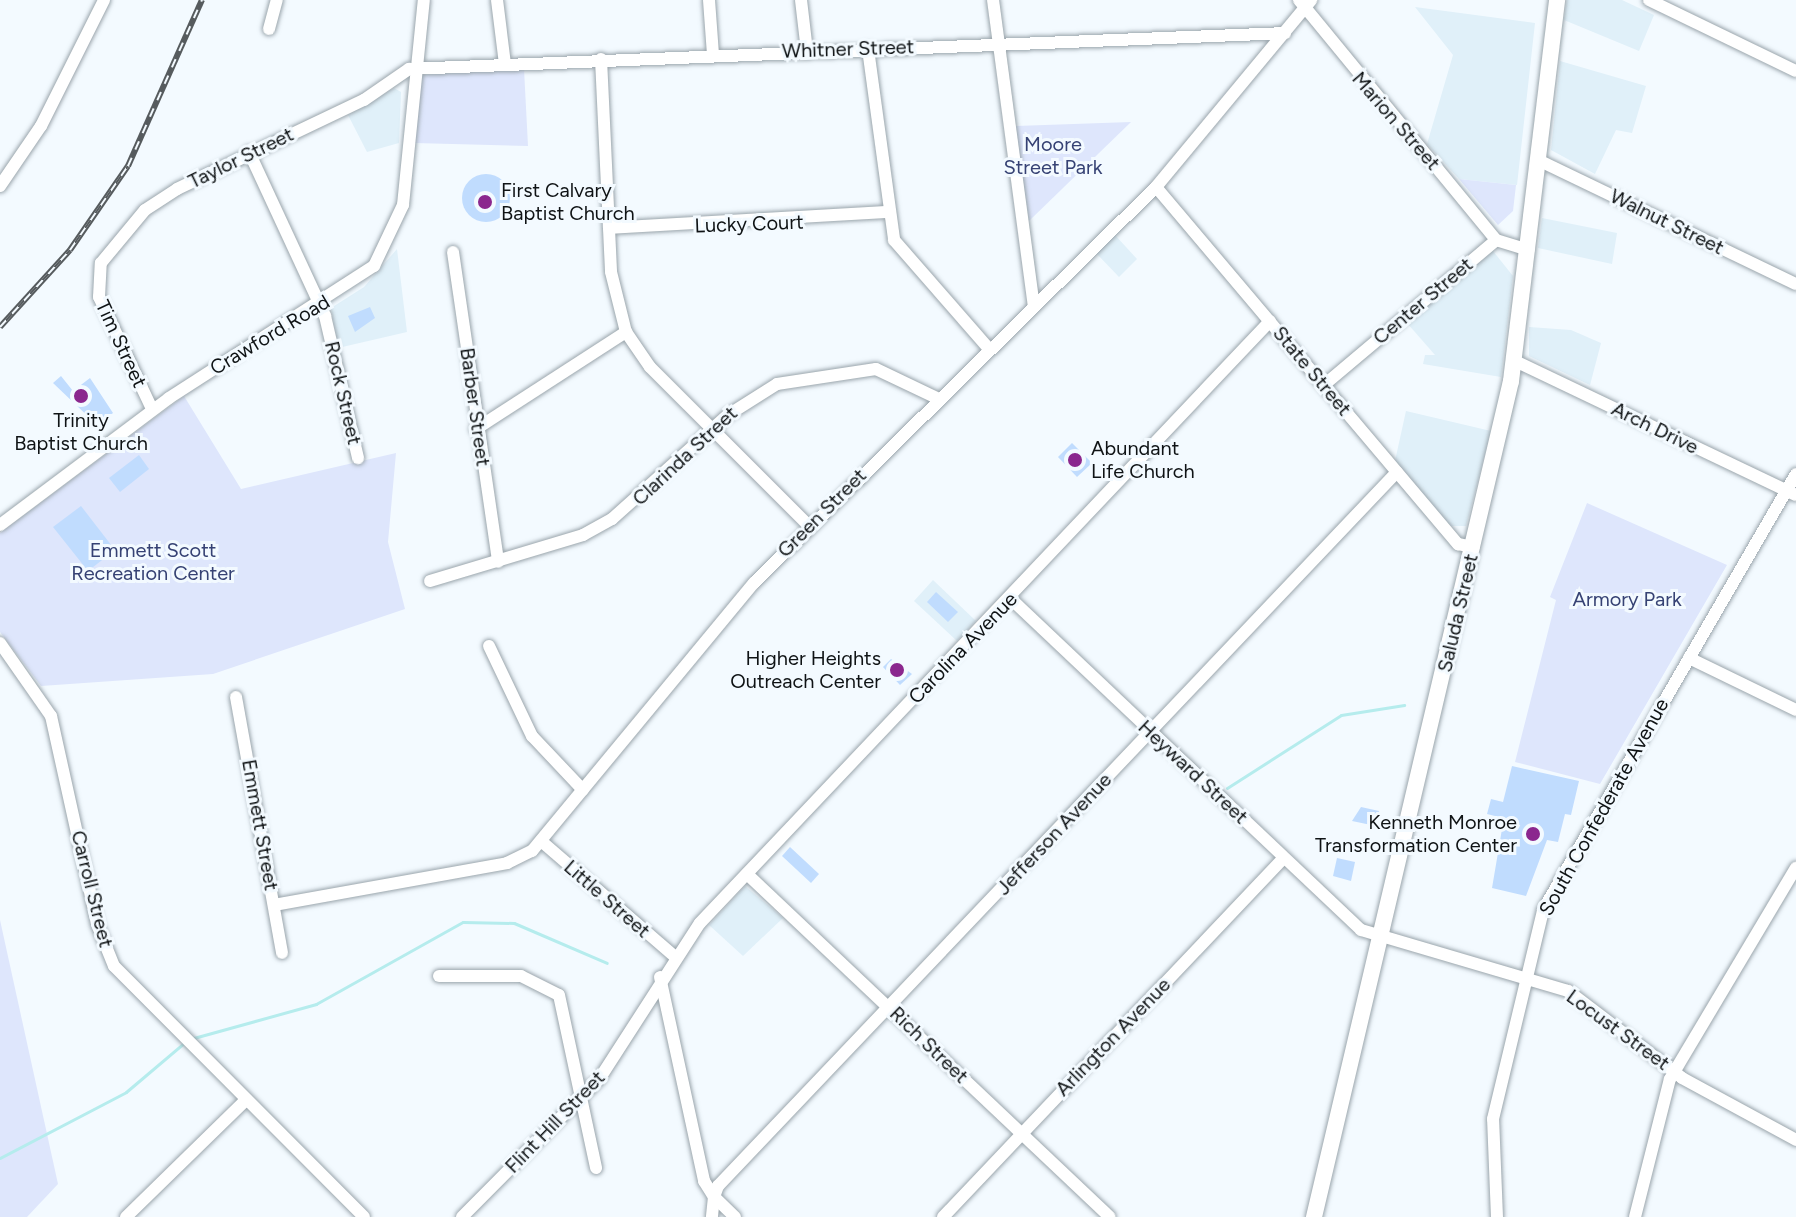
<!DOCTYPE html>
<style>
body{margin:0}
#map{position:relative;width:1796px;height:1217px;overflow:hidden;background:#f3faff;font-family:Figtree,sans-serif}
div>[style]{position:absolute}
.built>*{inset:0;background:#e0f0f9}
.green>*{inset:0;background:#dee6fc}
.stream>*{height:3px;margin:-1.5px;padding:0 1.5px;transform-origin:1.5px;border-radius:1.5px;background:#b5eced}
.building>*{inset:0;background:#c0dcfe}
.round{border-radius:50%}
.roads{filter:drop-shadow(0 0 2px #9aa5ac) drop-shadow(0 0 2px #9aa5ac)}
.minor>*{height:12px;margin:-6px;padding:0 6px;transform-origin:6px;border-radius:6px;background:#fff}
.major>*{height:16px;margin:-8px;padding:0 8px;transform-origin:8px;border-radius:8px;background:#fff}
.rail>*{height:6px;margin-top:-3px;transform-origin:0;background:repeating-linear-gradient(90deg,#f3faff 0 9px,#565b5e 0 18px);box-sizing:border-box;border-block:2px solid #565b5e}
.dots>*{width:22px;height:22px;translate:-50% -50%;box-sizing:border-box;border:4px solid #f3faff;border-radius:50%}
span{translate:-50% -50%;white-space:nowrap;text-align:center;line-height:1.15;-webkit-text-stroke:6px #f3faff;paint-order:stroke}
.street-label{font-size:20px;color:#0f1315}
.park-label{font-size:20px;color:#364274}
.poi-label{font-size:20px;color:#0f1315}
.left{translate:0 -50%;text-align:left}
.right{translate:-100% -50%;text-align:right}
</style>
<div id="map">
<div class="built">
<i style="clip-path:polygon(1567px 0,1622px 0,1654px 15px,1639px 51px,1564px 20px)"></i>
<i style="clip-path:polygon(1415px 7px,1535px 23px,1517px 185px,1459px 179px,1427px 144px,1453px 55px)"></i>
<i style="clip-path:polygon(1560px 61px,1646px 86px,1632px 133px,1616px 130px,1595px 174px,1551px 150px)"></i>
<i style="clip-path:polygon(394px 88px,401px 92px,399px 143px,367px 152px,348px 115px)"></i>
<i style="clip-path:polygon(1542px 218px,1617px 233px,1612px 264px,1538px 248px)"></i>
<i style="clip-path:polygon(1115px 235px,1137px 259px,1119px 277px,1096px 253px)"></i>
<i style="clip-path:polygon(397px 249px,407px 332px,338px 348px,331px 308px,364px 287px)"></i>
<i style="clip-path:polygon(1493px 251px,1513px 276px,1501px 377px,1423px 364px,1425px 355px,1435px 355px,1407px 323px)"></i>
<i style="clip-path:polygon(1529px 327px,1571px 330px,1601px 343px,1590px 385px,1529px 356px)"></i>
<i style="clip-path:polygon(1406px 411px,1491px 431px,1466px 526px,1449px 526px,1395px 461px)"></i>
<i style="clip-path:polygon(933px 580px,976px 621px,957px 641px,914px 601px)"></i>
<i style="clip-path:polygon(745px 886px,783px 918px,743px 956px,709px 925px)"></i>
</div>
<div class="green">
<i style="clip-path:polygon(524px 69px,528px 146px,414px 143px,422px 75px)"></i>
<i style="clip-path:polygon(1131px 122px,1029px 221px,1015px 126px)"></i>
<i style="clip-path:polygon(1459px 179px,1516px 185px,1513px 211px,1498px 225px)"></i>
<i style="clip-path:polygon(184px 396px,241px 489px,396px 453px,388px 542px,405px 609px,213px 674px,41px 686px,0 632px,0 533px)"></i>
<i style="clip-path:polygon(1587px 503px,1727px 565px,1600px 784px,1515px 762px,1556px 600px,1550px 597px)"></i>
<i style="clip-path:polygon(0 920px,58px 1184px,27px 1217px,0 1217px)"></i>
</div>
<div class="stream">
<i style="left:1227px;top:788px;width:135px;rotate:-32.6deg"></i>
<i style="left:1341px;top:715px;width:64px;rotate:-9deg"></i>
<i style="left:190px;top:1039px;width:131px;rotate:-15.5deg"></i>
<i style="left:316px;top:1004px;width:168px;rotate:-29.2deg"></i>
<i style="left:463px;top:922px;width:51px;rotate:1.1deg"></i>
<i style="left:514px;top:923px;width:101px;rotate:23.3deg"></i>
<i style="left:0;top:1158px;width:142px;rotate:-27.6deg"></i>
<i style="left:126px;top:1092px;width:76px;rotate:-40.2deg"></i>
</div>
<div class="building">
<i class="round" style="left:462px;top:174px;width:48px;height:48px"></i>
<i style="clip-path:polygon(370px 307px,375px 318px,355px 332px,348px 316px)"></i>
<i style="clip-path:polygon(61px 376px,73px 391px,90px 378px,113px 413px,97px 425px,53px 383px)"></i>
<i style="clip-path:polygon(1072px 443px,1092px 463px,1077px 477px,1058px 457px)"></i>
<i style="clip-path:polygon(139px 455px,149px 469px,120px 492px,109px 478px)"></i>
<i style="clip-path:polygon(81px 506px,115px 550px,88px 571px,53px 527px)"></i>
<i style="clip-path:polygon(936px 592px,958px 612px,948px 622px,927px 602px)"></i>
<i style="clip-path:polygon(891px 659px,912px 674px,900px 685px,883px 667px)"></i>
<i style="clip-path:polygon(1512px 766px,1579px 781px,1571px 815px,1565px 814px,1558px 842px,1547px 840px,1526px 896px,1492px 888px,1502px 829px,1499px 817px,1487px 814px,1491px 799px,1503px 802px)"></i>
<i style="clip-path:polygon(1361px 807px,1379px 811px,1376px 826px,1352px 821px)"></i>
<i style="clip-path:polygon(790px 847px,819px 874px,811px 883px,782px 856px)"></i>
<i style="clip-path:polygon(1337px 858px,1355px 862px,1351px 881px,1333px 876px)"></i>
</div>
<div class="roads">
<div class="minor">
<i style="left:497px;top:0;width:64px;rotate:82.9deg"></i>
<i style="left:709px;top:0;width:55px;rotate:85.8deg"></i>
<i style="left:801px;top:0;width:51px;rotate:83.3deg"></i>
<i style="left:993px;top:0;width:309px;rotate:82.4deg"></i>
<i style="left:1299px;top:0;width:310px;rotate:50.6deg"></i>
<i style="left:1649px;top:0;width:163px;rotate:25.8deg"></i>
<i style="left:269px;top:29px;width:30px;rotate:-75deg"></i>
<i style="left:868px;top:49px;width:193px;rotate:82.2deg"></i>
<i style="left:894px;top:240px;width:145px;rotate:48.9deg"></i>
<i style="left:601px;top:59px;width:213px;rotate:87.3deg"></i>
<i style="left:611px;top:272px;width:62px;rotate:76deg"></i>
<i style="left:626px;top:332px;width:42px;rotate:55.6deg"></i>
<i style="left:650px;top:367px;width:225px;rotate:45deg"></i>
<i style="left:249px;top:152px;width:181px;rotate:65.1deg"></i>
<i style="left:325px;top:316px;width:146px;rotate:76.9deg"></i>
<i style="left:1538px;top:160px;width:286px;rotate:25.7deg"></i>
<i style="left:0;top:186px;width:73px;rotate:-55.7deg"></i>
<i style="left:41px;top:126px;width:141px;rotate:-63.4deg"></i>
<i style="left:1156px;top:187px;width:468px;rotate:49.8deg"></i>
<i style="left:1458px;top:544px;width:16px;rotate:11deg"></i>
<i style="left:609px;top:228px;width:280px;rotate:-3.3deg"></i>
<i style="left:453px;top:252px;width:313px;rotate:81.7deg"></i>
<i style="left:1515px;top:361px;width:311px;rotate:25.5deg"></i>
<i style="left:1324px;top:385px;width:225px;rotate:-40.1deg"></i>
<i style="left:1496px;top:240px;width:34px;rotate:17deg"></i>
<i style="left:152px;top:409px;width:124px;rotate:-115.3deg"></i>
<i style="left:99px;top:297px;width:34px;rotate:-87deg"></i>
<i style="left:101px;top:263px;width:69px;rotate:-50.3deg"></i>
<i style="left:145px;top:210px;width:38px;rotate:-33deg"></i>
<i style="left:177px;top:189px;width:207px;rotate:-25.5deg"></i>
<i style="left:364px;top:100px;width:55px;rotate:-34.6deg"></i>
<i style="left:409px;top:69px;width:877px;rotate:-2.35deg"></i>
<i style="left:476px;top:429px;width:179px;rotate:-32.9deg"></i>
<i style="left:0;top:525px;width:211px;rotate:-36.9deg"></i>
<i style="left:169px;top:398px;width:244px;rotate:-32.8deg"></i>
<i style="left:374px;top:266px;width:68px;rotate:-64.6deg"></i>
<i style="left:403px;top:205px;width:206px;rotate:-84.2deg"></i>
<i style="left:430px;top:581px;width:160px;rotate:-16.7deg"></i>
<i style="left:583px;top:535px;width:33px;rotate:-29deg"></i>
<i style="left:612px;top:519px;width:156px;rotate:-41.9deg"></i>
<i style="left:728px;top:415px;width:58px;rotate:-32.3deg"></i>
<i style="left:777px;top:384px;width:100px;rotate:-8.6deg"></i>
<i style="left:876px;top:369px;width:70px;rotate:25.5deg"></i>
<i style="left:1010px;top:598px;width:483px;rotate:43.4deg"></i>
<i style="left:1361px;top:930px;width:216px;rotate:16.4deg"></i>
<i style="left:1568px;top:991px;width:143px;rotate:37.3deg"></i>
<i style="left:1682px;top:1078px;width:130px;rotate:28.5deg"></i>
<i style="left:0;top:643px;width:89px;rotate:55.1deg"></i>
<i style="left:51px;top:716px;width:213px;rotate:77.5deg"></i>
<i style="left:97px;top:924px;width:45px;rotate:68deg"></i>
<i style="left:114px;top:966px;width:354px;rotate:45.1deg"></i>
<i style="left:489px;top:646px;width:100px;rotate:64.5deg"></i>
<i style="left:532px;top:736px;width:74px;rotate:46.6deg"></i>
<i style="left:1689px;top:658px;width:119px;rotate:25.9deg"></i>
<i style="left:236px;top:697px;width:260px;rotate:79.8deg"></i>
<i style="left:541px;top:841px;width:176px;rotate:40.8deg"></i>
<i style="left:747px;top:874px;width:499px;rotate:43.4deg"></i>
<i style="left:274px;top:905px;width:237px;rotate:-10.2deg"></i>
<i style="left:507px;top:863px;width:28px;rotate:-26deg"></i>
<i style="left:532px;top:851px;width:348px;rotate:-50.4deg"></i>
<i style="left:754px;top:583px;width:564px;rotate:-44.57deg"></i>
<i style="left:1156px;top:187px;width:243px;rotate:-50.3deg"></i>
<i style="left:439px;top:976px;width:82px"></i>
<i style="left:521px;top:976px;width:42px;rotate:26.6deg"></i>
<i style="left:559px;top:995px;width:177px;rotate:77.9deg"></i>
<i style="left:660px;top:977px;width:209px;rotate:77.8deg"></i>
<i style="left:704px;top:1181px;width:19px;rotate:58deg"></i>
<i style="left:714px;top:1197px;width:20px;rotate:96deg"></i>
<i style="left:126px;top:1217px;width:168px;rotate:-44.3deg"></i>
<i style="left:462px;top:1217px;width:196px;rotate:-45.2deg"></i>
<i style="left:600px;top:1078px;width:184px;rotate:-57.2deg"></i>
<i style="left:700px;top:923px;width:829px;rotate:-46.56deg"></i>
<i style="left:735px;top:1217px;width:29px;rotate:-136deg"></i>
<i style="left:714px;top:1197px;width:12px;rotate:-70deg"></i>
<i style="left:718px;top:1186px;width:985px;rotate:-46.44deg"></i>
<i style="left:943px;top:1217px;width:495px;rotate:-46.5deg"></i>
<i style="left:1497px;top:1217px;width:98px;rotate:-92.3deg"></i>
<i style="left:1493px;top:1119px;width:215px;rotate:-76.5deg"></i>
<i style="left:1543px;top:910px;width:504px;rotate:-59.87deg"></i>
<i style="left:1635px;top:1217px;width:142px;rotate:-75.8deg"></i>
<i style="left:1670px;top:1079px;width:246px;rotate:-59.2deg"></i>
</div>
<div class="major">
<i style="left:1314px;top:1217px;width:859px;rotate:-76.74deg"></i>
<i style="left:1511px;top:381px;width:384px;rotate:-83.1deg"></i>
</div>
</div>
<div class="rail">
<i style="left:0;top:327px;width:104px;rotate:-47.7deg"></i>
<i style="left:70px;top:250px;width:102px;rotate:-55.4deg"></i>
<i style="left:128px;top:166px;width:182px;rotate:-66deg"></i>
</div>
<div class="dots">
<i style="left:485px;top:202px;background:#8b278e"></i>
<i style="left:81px;top:396px;background:#8b278e"></i>
<i style="left:1075px;top:460px;background:#8b278e"></i>
<i style="left:897px;top:670px;background:#8b278e"></i>
<i style="left:1533px;top:834px;background:#8b278e"></i>
</div>
<div class="street-label">
<span style="left:848px;top:49px;rotate:-2deg">Whitner Street</span>
<span style="left:1396px;top:121px;rotate:49deg">Marion Street</span>
<span style="left:241px;top:158px;rotate:-26deg">Taylor Street</span>
<span style="left:1667px;top:222px;rotate:26deg">Walnut Street</span>
<span style="left:749px;top:224px;rotate:-2deg">Lucky Court</span>
<span style="left:1423px;top:301px;rotate:-40deg">Center Street</span>
<span style="left:270px;top:335px;rotate:-31deg">Crawford Road</span>
<span style="left:121px;top:344px;rotate:65deg">Tim Street</span>
<span style="left:1312px;top:371px;rotate:50deg">State Street</span>
<span style="left:343px;top:393px;rotate:77deg">Rock Street</span>
<span style="left:475px;top:407px;rotate:82deg">Barber Street</span>
<span style="left:1655px;top:428px;rotate:26deg">Arch Drive</span>
<span style="left:685px;top:456px;rotate:-43deg">Clarinda Street</span>
<span style="left:822px;top:513px;rotate:-45deg">Green Street</span>
<span style="left:1458px;top:613px;rotate:-77deg">Saluda Street</span>
<span style="left:963px;top:648px;rotate:-46deg">Carolina Avenue</span>
<span style="left:1193px;top:772px;rotate:43deg">Heyward Street</span>
<span style="left:1604px;top:807px;rotate:-61deg">South Confederate Avenue</span>
<span style="left:260px;top:825px;rotate:80deg">Emmett Street</span>
<span style="left:1054px;top:834px;rotate:-47deg">Jefferson Avenue</span>
<span style="left:92px;top:889px;rotate:76deg">Carroll Street</span>
<span style="left:607px;top:899px;rotate:41deg">Little Street</span>
<span style="left:1618px;top:1030px;rotate:36deg">Locust Street</span>
<span style="left:1113px;top:1037px;rotate:-46deg">Arlington Avenue</span>
<span style="left:929px;top:1045px;rotate:44deg">Rich Street</span>
<span style="left:555px;top:1122px;rotate:-46deg">Flint Hill Street</span>
</div>
<div class="park-label">
<span style="left:1053px;top:156px">Moore<br>Street Park</span>
<span style="left:153px;top:562px">Emmett Scott<br>Recreation Center</span>
<span style="left:1627px;top:599px">Armory Park</span>
</div>
<div class="poi-label">
<span class="left" style="left:501px;top:202px">First Calvary<br>Baptist Church</span>
<span style="left:81px;top:432px">Trinity<br>Baptist Church</span>
<span class="left" style="left:1091px;top:460px">Abundant<br>Life Church</span>
<span class="right" style="left:881px;top:670px">Higher Heights<br>Outreach Center</span>
<span class="right" style="left:1517px;top:834px">Kenneth Monroe<br>Transformation Center</span>
</div>
</div>
